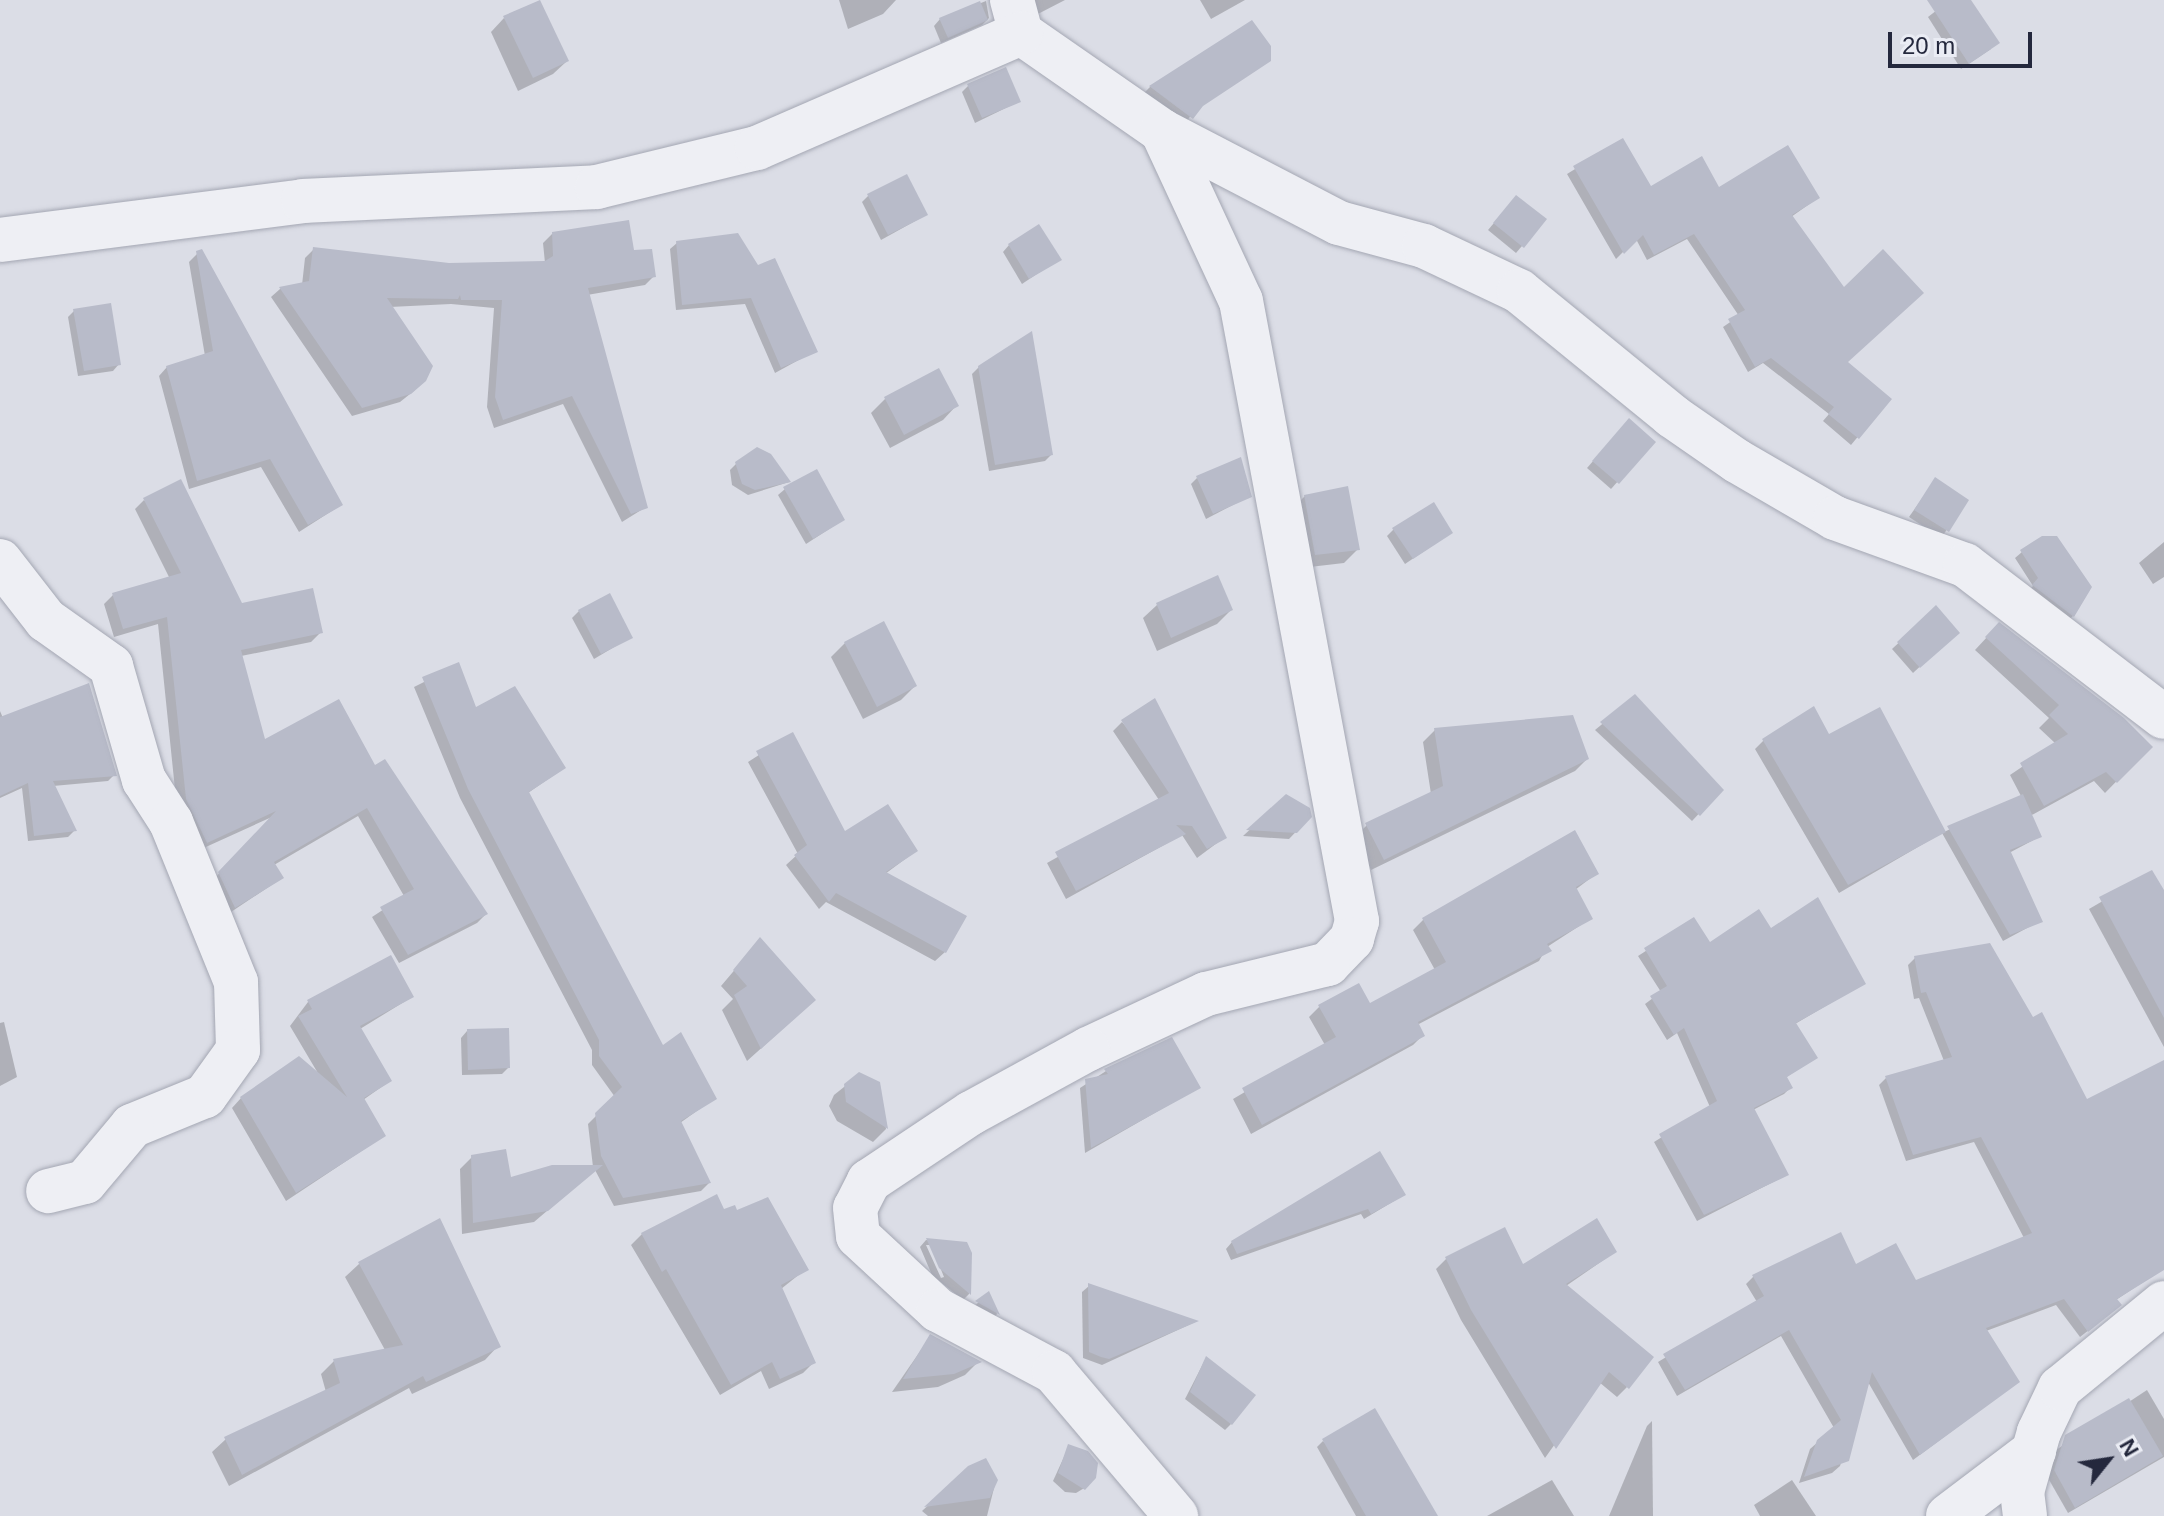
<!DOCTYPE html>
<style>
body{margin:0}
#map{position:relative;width:2164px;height:1516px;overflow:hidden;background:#dbdde6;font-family:Helvetica,sans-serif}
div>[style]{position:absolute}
.shadow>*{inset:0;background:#0003}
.building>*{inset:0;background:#b8bbc9}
.roads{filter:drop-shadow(0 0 2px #a4a7b3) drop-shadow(0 0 2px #a4a7b3)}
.street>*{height:44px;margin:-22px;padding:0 22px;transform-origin:22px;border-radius:22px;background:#eeeff4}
span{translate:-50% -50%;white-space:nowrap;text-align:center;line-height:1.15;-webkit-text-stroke:6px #eaecf4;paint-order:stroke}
.north{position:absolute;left:2068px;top:1420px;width:80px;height:80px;-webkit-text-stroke:6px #eaecf4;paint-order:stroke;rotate:60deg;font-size:22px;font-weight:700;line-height:32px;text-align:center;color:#24283d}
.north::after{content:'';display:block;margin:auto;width:28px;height:36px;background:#24283d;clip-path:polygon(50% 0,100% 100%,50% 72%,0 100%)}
.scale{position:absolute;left:1888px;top:32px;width:144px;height:36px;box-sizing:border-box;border:4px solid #24283d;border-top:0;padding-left:10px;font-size:24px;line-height:28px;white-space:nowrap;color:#24283d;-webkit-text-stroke:6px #eaecf4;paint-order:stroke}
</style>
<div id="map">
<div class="shadow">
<i style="clip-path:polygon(839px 0,896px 0,883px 14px,848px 29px)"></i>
<i style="clip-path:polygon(1027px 0,1065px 0,1034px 16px)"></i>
<i style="clip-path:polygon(1200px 0,1245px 0,1211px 19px)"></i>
<i style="clip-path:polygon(1950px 0,1969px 0,1991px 49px,1961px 69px,1928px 17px)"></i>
<i style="clip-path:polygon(986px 1px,989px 18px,982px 25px,941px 43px,934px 26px,940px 19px)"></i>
<i style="clip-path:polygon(504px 18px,567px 61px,553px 74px,518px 91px,491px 32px)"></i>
<i style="clip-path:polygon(1252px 23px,1185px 124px,1144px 93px,1150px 87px)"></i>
<i style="clip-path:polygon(969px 85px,1018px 102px,975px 123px,962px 92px)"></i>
<i style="clip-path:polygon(1622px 140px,1650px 188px,1818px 198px,1791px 217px,1845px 362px,1889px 399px,1851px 445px,1823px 421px,1829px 414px,1763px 363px,1748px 372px,1723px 327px,1739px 316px,1687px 239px,1647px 260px,1636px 239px,1616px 259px,1567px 174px)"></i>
<i style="clip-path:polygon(869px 195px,926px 215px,881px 240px,862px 202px)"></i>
<i style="clip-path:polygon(1510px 204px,1544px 220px,1516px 253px,1488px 230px)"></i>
<i style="clip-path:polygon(552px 234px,632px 252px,654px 276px,645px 285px,587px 295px,646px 507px,622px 522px,563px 404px,494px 428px,487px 407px,494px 308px,451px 304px,390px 307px,415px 390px,400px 402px,352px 416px,271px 297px,280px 289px,302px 285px,305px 258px,314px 249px,449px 265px,545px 263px,543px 243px)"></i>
<i style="clip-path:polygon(737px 235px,815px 351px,775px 373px,745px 304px,676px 310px,670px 249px,677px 243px)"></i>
<i style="clip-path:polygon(1009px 245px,1059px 259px,1022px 284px,1003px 252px)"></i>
<i style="clip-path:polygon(198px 253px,341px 505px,299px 532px,261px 467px,189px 489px,159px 376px,167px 367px,205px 356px,189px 262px)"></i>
<i style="clip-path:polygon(74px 311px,119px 364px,113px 371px,78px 376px,68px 317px)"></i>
<i style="clip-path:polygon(979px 367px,1051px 455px,1045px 461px,989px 471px,972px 374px)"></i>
<i style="clip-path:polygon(885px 399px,956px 406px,943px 420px,890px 448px,871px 413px)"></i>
<i style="clip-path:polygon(1623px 427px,1653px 442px,1611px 489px,1587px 468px)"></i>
<i style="clip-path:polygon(737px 463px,789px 482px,748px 495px,732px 485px,730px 470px)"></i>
<i style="clip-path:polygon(1197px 478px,1250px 496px,1206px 519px,1191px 484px)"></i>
<i style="clip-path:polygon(1935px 480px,1967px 500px,1941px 538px,1909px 517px)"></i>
<i style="clip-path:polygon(785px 489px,843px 520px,806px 544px,778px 495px)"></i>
<i style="clip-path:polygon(1305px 496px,1358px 549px,1344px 563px,1301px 568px,1291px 510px)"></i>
<i style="clip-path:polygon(144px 500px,241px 605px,321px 632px,311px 642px,241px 656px,264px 742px,375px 768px,486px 914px,477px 923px,399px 963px,372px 917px,404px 896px,358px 816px,274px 865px,282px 878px,225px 916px,210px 883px,274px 816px,197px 851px,177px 809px,158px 624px,114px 637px,104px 604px,113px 595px,170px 579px,135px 509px)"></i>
<i style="clip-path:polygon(1394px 529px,1451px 533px,1405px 564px,1387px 536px)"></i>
<i style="clip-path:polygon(2164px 542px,2164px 577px,2153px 584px,2139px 563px)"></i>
<i style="clip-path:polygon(2022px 552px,2073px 616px,2066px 622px,2027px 592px,2033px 586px,2015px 558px)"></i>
<i style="clip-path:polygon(1157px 605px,1231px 610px,1217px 624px,1157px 651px,1143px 618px)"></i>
<i style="clip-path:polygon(1936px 608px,1957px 632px,1913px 673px,1892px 649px)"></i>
<i style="clip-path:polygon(579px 611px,631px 637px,594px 659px,572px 618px)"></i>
<i style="clip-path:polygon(1988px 636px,2150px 747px,2105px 793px,2094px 781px,2030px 816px,2039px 837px,2009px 853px,2040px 921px,2003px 941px,1942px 833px,1839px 893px,1755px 749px,1764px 740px,1828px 736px,1944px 832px,2021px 796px,2010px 775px,2056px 744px,2039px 728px,2049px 718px,1975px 650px)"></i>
<i style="clip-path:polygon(845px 643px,915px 686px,901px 700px,863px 719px,831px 657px)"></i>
<i style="clip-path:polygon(458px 665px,475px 710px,564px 768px,528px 793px,663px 1048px,715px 1098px,680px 1123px,709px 1183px,701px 1191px,614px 1206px,595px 1170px,534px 1222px,462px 1234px,460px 1169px,472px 1157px,509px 1180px,593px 1167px,588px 1124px,615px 1097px,592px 1065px,592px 1050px,460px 798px,414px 687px)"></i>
<i style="clip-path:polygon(1635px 697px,1721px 790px,1692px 821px,1595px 730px)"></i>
<i style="clip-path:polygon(0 711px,3px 718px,114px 775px,108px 781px,53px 786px,74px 831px,68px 837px,28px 841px,22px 788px,0 798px)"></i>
<i style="clip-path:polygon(1122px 722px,1225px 837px,1197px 858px,1182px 835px,1066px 899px,1047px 863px,1159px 800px,1113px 731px)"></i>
<i style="clip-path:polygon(1435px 730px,1587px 759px,1575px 771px,1371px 870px,1355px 837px,1367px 825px,1431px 794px,1423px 742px)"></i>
<i style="clip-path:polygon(792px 734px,845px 834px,916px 851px,885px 874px,945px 952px,935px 961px,826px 902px,819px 909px,786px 865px,798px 854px,748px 762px)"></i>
<i style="clip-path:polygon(1286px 796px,1310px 817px,1289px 839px,1243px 836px)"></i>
<i style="clip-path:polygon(2151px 873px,2164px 895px,2164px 1047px,2089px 909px)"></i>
<i style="clip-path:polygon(1596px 874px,1575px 890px,1590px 919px,1547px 947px,1539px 961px,1417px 1025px,1423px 1035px,1413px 1045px,1251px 1134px,1233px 1099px,1325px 1045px,1309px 1017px,1320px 1006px,1369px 1005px,1435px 970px,1413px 930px,1423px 920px)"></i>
<i style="clip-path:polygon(1694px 920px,1709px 944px,1770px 930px,1863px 984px,1795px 1024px,1815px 1058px,1785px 1078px,1790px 1088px,1784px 1094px,1753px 1110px,1787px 1175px,1697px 1221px,1654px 1142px,1710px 1107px,1677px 1033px,1667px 1040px,1645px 1004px,1661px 992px,1638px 956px)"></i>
<i style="clip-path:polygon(760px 940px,799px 1014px,747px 1061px,722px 1010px,733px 999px,721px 986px)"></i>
<i style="clip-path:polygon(1915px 958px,2032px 1020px,2086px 1101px,2164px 1100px,2164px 1182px,2152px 1276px,2116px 1300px,2112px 1312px,2080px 1337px,2056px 1305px,1986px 1331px,2010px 1388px,1913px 1460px,1868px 1382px,1840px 1466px,1832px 1473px,1799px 1483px,1810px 1449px,1834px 1428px,1781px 1336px,1677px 1396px,1658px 1362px,1757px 1302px,1746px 1284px,1753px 1277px,1840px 1235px,1855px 1267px,1915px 1282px,2024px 1238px,1974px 1142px,1906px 1161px,1879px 1085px,1886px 1078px,1944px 1061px,1919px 998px,1914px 999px,1908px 965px)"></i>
<i style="clip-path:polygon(412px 997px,360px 1029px,390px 1081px,363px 1100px,384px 1136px,286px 1201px,232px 1108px,241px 1098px,319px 1075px,290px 1026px,308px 1002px)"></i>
<i style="clip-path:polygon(4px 1022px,17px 1077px,0 1086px,0 1023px)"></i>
<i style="clip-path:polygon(467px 1031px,508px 1068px,502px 1074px,462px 1075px,461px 1038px)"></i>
<i style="clip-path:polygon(1106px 1071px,1198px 1088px,1085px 1153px,1080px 1088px)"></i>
<i style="clip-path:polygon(859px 1075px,879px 1083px,886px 1129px,873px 1142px,837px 1121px,829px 1106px,834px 1095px)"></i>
<i style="clip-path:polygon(1404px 1195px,1364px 1219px,1361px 1214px,1231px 1260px,1226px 1249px,1232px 1242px)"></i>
<i style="clip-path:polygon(723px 1211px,806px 1269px,781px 1289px,814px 1362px,803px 1373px,769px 1389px,761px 1371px,720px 1395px,631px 1245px,642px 1234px)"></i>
<i style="clip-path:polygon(439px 1221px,498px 1346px,485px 1360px,412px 1394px,409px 1388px,229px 1486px,212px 1452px,226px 1439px,326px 1392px,321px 1374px,334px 1361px,385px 1350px,345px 1277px,359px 1264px)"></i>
<i style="clip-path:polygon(evenodd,926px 1240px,966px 1244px,969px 1294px,963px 1300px,932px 1275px,920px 1247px,926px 1240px,926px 1245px,931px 1245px,944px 1277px,941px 1278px,926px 1245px)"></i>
<i style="clip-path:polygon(1615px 1252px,1566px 1286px,1627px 1387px,1617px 1397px,1599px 1382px,1545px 1458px,1461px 1320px,1436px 1269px,1447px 1258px,1522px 1267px)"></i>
<i style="clip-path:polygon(1089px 1286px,1195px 1322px,1102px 1365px,1083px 1358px,1082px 1292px)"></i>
<i style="clip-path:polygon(988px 1294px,997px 1314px,992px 1320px,971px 1309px)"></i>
<i style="clip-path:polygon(930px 1337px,978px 1362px,965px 1375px,938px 1387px,892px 1392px)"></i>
<i style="clip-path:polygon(1206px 1358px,1231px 1424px,1225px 1430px,1185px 1399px)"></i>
<i style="clip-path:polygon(2147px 1390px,2164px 1419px,2164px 1457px,2068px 1513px,2048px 1478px,2056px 1450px)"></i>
<i style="clip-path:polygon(1652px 1421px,1653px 1516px,1609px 1516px,1647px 1426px)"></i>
<i style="clip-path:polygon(1323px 1441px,1402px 1516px,1356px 1516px,1317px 1447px)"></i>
<i style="clip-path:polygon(1069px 1446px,1086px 1487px,1076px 1493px,1065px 1492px,1053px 1481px)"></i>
<i style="clip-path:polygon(969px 1468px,996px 1480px,987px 1516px,928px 1516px,922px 1511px)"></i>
<i style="clip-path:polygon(1552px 1480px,1574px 1516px,1487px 1516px)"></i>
<i style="clip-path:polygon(1792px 1480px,1816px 1516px,1760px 1516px,1754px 1505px)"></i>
</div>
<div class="building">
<i style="clip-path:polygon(540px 0,569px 61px,533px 78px,503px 16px)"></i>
<i style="clip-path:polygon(1927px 0,1971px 0,2000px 43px,1969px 64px)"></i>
<i style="clip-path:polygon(980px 1px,988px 20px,948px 38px,939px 18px)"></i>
<i style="clip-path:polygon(1252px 20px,1271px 46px,1271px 61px,1203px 106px,1193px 119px,1149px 86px)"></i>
<i style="clip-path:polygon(1006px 67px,1021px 102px,982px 118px,967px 84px)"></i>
<i style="clip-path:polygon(1623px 138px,1651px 186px,1702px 156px,1719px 187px,1788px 145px,1820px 198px,1792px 215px,1844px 287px,1883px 249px,1924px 293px,1848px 362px,1892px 399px,1859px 439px,1828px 414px,1834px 407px,1771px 358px,1755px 367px,1728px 319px,1745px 310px,1694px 234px,1654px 255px,1643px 235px,1624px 254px,1573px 166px)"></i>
<i style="clip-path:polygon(907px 174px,928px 215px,888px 235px,867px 194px)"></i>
<i style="clip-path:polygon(1516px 195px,1547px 219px,1524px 248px,1493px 223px)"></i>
<i style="clip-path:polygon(629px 220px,634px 250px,652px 249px,656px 277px,588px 288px,648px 508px,631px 514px,572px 396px,503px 420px,495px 397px,502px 300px,461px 300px,460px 295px,458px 299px,387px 298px,433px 366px,426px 381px,411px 394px,362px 408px,279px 287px,309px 281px,313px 247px,449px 263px,545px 261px,553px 256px,552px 232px)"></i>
<i style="clip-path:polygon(1039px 224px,1062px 260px,1029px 279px,1008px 244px)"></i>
<i style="clip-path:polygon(738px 233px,758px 265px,775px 258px,818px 352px,781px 368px,751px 298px,682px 305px,676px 241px)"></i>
<i style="clip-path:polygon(202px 249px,343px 505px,308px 525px,270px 459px,197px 481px,166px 366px,213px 351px,196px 251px)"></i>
<i style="clip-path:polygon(111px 303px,121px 365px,84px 371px,73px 309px)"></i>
<i style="clip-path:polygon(1032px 331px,1053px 455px,995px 465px,978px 366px)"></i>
<i style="clip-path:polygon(939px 368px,959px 406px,904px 435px,884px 397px)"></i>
<i style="clip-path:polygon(1629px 418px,1656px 442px,1619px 484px,1592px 461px)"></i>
<i style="clip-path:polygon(757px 447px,771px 454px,791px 482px,755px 490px,742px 484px,735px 462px)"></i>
<i style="clip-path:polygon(1241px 457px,1252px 497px,1213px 514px,1196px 476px)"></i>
<i style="clip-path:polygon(817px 469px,845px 520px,813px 539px,783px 487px)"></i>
<i style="clip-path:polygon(1935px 477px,1969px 500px,1949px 532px,1914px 510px)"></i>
<i style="clip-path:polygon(181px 479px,242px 603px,313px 588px,323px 633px,241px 650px,265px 739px,339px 699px,375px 765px,385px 759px,488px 914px,408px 955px,380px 907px,414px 889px,367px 808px,274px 862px,284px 878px,235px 908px,218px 872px,276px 811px,207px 843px,186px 799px,167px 617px,123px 629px,112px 593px,181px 573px,143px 498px)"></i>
<i style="clip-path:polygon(1348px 486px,1360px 550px,1315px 555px,1304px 495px)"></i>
<i style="clip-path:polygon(1434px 502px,1453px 533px,1413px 559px,1392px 528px)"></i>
<i style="clip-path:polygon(2042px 536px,2057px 536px,2092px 587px,2074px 617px,2032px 585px,2038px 578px,2020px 550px)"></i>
<i style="clip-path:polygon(1218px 575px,1233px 610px,1171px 638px,1156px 603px)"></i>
<i style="clip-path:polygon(610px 593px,633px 638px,601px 654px,578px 610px)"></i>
<i style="clip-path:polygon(1936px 605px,1960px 633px,1920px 668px,1897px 642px)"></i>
<i style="clip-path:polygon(884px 621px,917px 686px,877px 707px,844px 642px)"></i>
<i style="clip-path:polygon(1999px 622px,2124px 718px,2153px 747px,2117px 783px,2106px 772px,2044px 806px,2020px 763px,2068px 734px,2049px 715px,2059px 705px,1985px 637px)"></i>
<i style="clip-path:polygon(459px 662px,476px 707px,515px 686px,566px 768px,529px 792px,663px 1045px,681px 1032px,717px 1099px,681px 1121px,711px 1183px,623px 1198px,601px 1156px,595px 1113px,622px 1087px,599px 1056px,599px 1040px,468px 789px,422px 677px)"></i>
<i style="clip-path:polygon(89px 683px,117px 776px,53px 781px,77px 831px,34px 836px,28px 783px,0 796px,0 717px)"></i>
<i style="clip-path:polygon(1635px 694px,1724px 790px,1700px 816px,1600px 722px)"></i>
<i style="clip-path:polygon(1155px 698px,1227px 838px,1207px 849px,1192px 826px,1176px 825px,1186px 834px,1076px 891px,1055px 852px,1169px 793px,1121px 720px)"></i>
<i style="clip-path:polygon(1814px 706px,1829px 734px,1880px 707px,1946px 832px,1848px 885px,1762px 739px)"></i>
<i style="clip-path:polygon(1573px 715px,1589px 759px,1384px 860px,1365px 823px,1443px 786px,1434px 728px)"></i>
<i style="clip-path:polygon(793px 732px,845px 831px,888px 804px,918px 851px,886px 872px,967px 916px,946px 953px,836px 893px,829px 902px,794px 855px,807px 845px,756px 751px)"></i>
<i style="clip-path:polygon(1286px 794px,1310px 808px,1312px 817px,1297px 833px,1246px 830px)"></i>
<i style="clip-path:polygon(2023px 794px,2042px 837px,2010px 850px,2043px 922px,2010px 935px,1947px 826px)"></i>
<i style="clip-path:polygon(1575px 830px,1599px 874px,1576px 887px,1593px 919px,1547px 944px,1552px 951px,1418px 1022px,1425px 1036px,1262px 1125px,1242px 1088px,1336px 1037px,1318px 1005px,1359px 983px,1370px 1003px,1446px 962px,1422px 918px)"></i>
<i style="clip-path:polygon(2152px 870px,2164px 890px,2164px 1018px,2099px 897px)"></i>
<i style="clip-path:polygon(1818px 897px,1866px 984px,1796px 1023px,1818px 1058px,1787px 1077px,1793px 1088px,1754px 1108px,1789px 1175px,1704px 1215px,1659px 1134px,1717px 1101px,1684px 1028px,1674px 1035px,1650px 996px,1667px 986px,1644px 948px,1694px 917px,1710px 942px,1759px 909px,1771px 928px)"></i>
<i style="clip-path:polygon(760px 937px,816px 1000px,761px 1049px,734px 995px,747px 986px,733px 970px)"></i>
<i style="clip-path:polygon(1990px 943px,2033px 1017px,2042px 1012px,2087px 1099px,2164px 1060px,2164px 1270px,2117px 1299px,2122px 1305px,2088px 1332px,2064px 1299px,1986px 1328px,2020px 1382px,1920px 1455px,1872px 1372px,1849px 1461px,1804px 1477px,1817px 1440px,1841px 1420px,1789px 1330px,1685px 1390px,1663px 1354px,1764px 1296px,1752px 1275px,1841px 1232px,1856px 1264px,1896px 1243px,1916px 1280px,2032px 1233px,1981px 1137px,1913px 1155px,1885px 1076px,1952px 1057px,1926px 992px,1921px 993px,1914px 956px)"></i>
<i style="clip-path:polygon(391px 955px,414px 997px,360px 1026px,392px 1081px,364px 1098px,386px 1136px,296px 1193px,240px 1097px,299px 1056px,347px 1097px,298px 1016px,312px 1009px,307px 1000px)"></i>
<i style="clip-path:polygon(509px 1028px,510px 1068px,468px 1070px,467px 1029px)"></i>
<i style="clip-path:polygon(1172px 1037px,1201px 1088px,1091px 1148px,1085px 1079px,1108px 1074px,1104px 1069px)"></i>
<i style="clip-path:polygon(859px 1072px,880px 1082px,888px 1129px,846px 1102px,844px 1084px)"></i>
<i style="clip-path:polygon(506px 1149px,511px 1177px,552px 1165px,603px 1165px,548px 1211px,473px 1223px,471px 1155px)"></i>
<i style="clip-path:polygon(1380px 1151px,1406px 1195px,1371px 1214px,1368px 1209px,1237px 1254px,1231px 1241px)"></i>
<i style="clip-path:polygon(717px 1194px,724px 1209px,735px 1205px,737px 1210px,768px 1197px,809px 1270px,781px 1285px,816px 1363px,780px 1379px,772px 1362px,731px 1385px,666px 1269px,662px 1272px,641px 1233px)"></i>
<i style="clip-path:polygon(440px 1218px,501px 1347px,426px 1382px,423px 1376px,242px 1475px,224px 1437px,340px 1383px,333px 1359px,403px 1345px,358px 1262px)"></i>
<i style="clip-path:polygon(1597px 1218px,1617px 1252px,1566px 1284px,1654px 1357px,1629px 1389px,1609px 1372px,1556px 1449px,1471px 1310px,1445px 1257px,1505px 1227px,1523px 1264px)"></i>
<i style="clip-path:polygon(926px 1238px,967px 1242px,972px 1253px,971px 1295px,939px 1268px)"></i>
<i style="clip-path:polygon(1088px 1283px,1199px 1321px,1109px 1359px,1101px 1357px,1089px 1352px)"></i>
<i style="clip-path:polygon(989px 1291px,1000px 1315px,975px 1301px)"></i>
<i style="clip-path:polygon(930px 1334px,982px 1362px,954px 1374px,903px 1379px)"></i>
<i style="clip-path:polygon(1206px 1356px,1256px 1395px,1232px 1425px,1190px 1392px)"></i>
<i style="clip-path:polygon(2129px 1398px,2163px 1456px,2075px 1508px,2054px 1470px,2065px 1435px)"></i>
<i style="clip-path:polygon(1375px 1408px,1438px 1516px,1366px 1516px,1322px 1439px)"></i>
<i style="clip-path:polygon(1068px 1444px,1088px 1451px,1098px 1463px,1096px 1478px,1085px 1490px,1058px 1473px)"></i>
<i style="clip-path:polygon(986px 1458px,998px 1480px,990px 1498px,924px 1507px,968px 1466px)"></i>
</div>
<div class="roads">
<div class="street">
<i style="left:1012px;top:0;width:34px;rotate:75deg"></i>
<i style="left:1021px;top:33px;width:172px;rotate:34.8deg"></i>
<i style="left:1162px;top:131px;width:199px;rotate:27.5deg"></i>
<i style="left:1339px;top:223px;width:88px;rotate:15.1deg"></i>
<i style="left:1424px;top:246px;width:105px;rotate:25.3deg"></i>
<i style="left:1519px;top:291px;width:198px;rotate:39.2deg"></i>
<i style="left:1672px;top:416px;width:79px;rotate:34.7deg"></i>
<i style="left:1737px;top:461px;width:113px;rotate:30.2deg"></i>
<i style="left:1835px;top:518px;width:138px;rotate:19.9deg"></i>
<i style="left:1965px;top:565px;width:250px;rotate:37.4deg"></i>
<i style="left:1162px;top:131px;width:187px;rotate:65.1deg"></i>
<i style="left:1241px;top:301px;width:631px;rotate:79.4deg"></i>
<i style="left:1357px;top:921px;width:19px;rotate:106deg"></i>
<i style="left:1352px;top:939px;width:35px;rotate:134deg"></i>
<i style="left:1328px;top:964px;width:126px;rotate:166.2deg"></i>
<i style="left:1206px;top:994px;width:130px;rotate:155deg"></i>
<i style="left:1088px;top:1049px;width:133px;rotate:151.3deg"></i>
<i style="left:971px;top:1113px;width:123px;rotate:146.3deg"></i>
<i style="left:869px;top:1181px;width:30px;rotate:117deg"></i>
<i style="left:855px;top:1208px;width:28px;rotate:84deg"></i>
<i style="left:858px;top:1236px;width:109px;rotate:42.8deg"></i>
<i style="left:938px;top:1310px;width:132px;rotate:28.1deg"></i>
<i style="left:1054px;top:1372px;width:189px;rotate:49.7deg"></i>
<i style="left:0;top:240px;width:305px;rotate:-7.3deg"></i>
<i style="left:303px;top:201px;width:294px;rotate:-2.7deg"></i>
<i style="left:597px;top:187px;width:165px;rotate:-13.7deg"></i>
<i style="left:757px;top:148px;width:288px;rotate:-23.5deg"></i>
<i style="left:0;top:561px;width:75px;rotate:52.1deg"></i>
<i style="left:46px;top:620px;width:80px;rotate:35.3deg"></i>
<i style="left:111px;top:666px;width:119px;rotate:73.9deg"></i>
<i style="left:144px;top:780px;width:50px;rotate:57.3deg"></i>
<i style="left:171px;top:822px;width:173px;rotate:67.9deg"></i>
<i style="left:236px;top:982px;width:68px;rotate:88.3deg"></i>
<i style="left:238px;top:1050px;width:57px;rotate:125.7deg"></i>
<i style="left:205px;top:1096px;width:79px;rotate:157.7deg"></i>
<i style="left:132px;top:1126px;width:73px;rotate:130deg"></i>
<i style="left:85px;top:1182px;width:38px;rotate:166deg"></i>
<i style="left:1948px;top:1516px;width:108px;rotate:-37.1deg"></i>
<i style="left:2025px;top:1516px;width:24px;rotate:-97deg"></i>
<i style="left:2022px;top:1492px;width:62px;rotate:-74.2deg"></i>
<i style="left:2039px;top:1432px;width:49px;rotate:-64.5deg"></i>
<i style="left:2060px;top:1388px;width:134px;rotate:-39.3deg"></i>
</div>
</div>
<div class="north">N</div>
<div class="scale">20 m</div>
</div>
